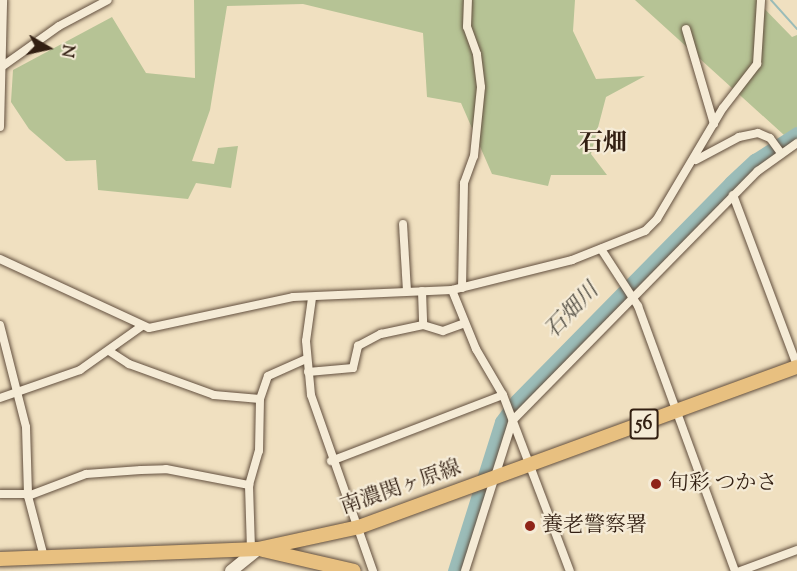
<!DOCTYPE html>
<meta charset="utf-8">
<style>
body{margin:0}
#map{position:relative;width:797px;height:571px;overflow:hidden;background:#f0e0c0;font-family:"Sorts Mill Goudy","Noto Serif JP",serif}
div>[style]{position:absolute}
.green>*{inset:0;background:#b6c395}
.stream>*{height:2px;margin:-1px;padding:0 1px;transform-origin:1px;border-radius:1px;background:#9bbcb8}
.river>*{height:15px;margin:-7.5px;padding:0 7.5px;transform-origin:7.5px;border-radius:7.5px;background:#9bbcb8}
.roads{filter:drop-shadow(0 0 2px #624f3e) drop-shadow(0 0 2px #624f3e)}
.street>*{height:8px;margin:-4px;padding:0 4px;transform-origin:4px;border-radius:4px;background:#f5ebd6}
.secondary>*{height:12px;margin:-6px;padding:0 6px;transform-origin:6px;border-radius:6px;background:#f5ebd6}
.primary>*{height:14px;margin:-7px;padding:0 7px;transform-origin:7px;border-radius:7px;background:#e8c080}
.dots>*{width:16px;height:16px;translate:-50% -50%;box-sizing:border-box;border:3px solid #f5ebd6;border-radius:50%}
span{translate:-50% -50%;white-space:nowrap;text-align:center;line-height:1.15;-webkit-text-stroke:4.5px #f5ebd6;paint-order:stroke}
.shield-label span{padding:2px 4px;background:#f5ebd6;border:2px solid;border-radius:4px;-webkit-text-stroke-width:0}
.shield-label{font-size:20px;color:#321f12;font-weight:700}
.poi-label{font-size:21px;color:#321f12}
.left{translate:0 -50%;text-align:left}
.street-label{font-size:21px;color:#321f12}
.water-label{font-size:22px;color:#524e44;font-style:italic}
.quarter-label{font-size:24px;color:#321f12;font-weight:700}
.north{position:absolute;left:18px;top:18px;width:60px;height:60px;-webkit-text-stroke:4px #f5ebd6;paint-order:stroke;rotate:99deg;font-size:16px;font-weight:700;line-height:24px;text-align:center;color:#321f12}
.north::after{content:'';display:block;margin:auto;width:21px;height:27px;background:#321f12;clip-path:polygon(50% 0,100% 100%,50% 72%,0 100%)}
</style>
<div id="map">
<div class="green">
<i style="clip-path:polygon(194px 0,575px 0,573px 31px,596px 79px,645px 76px,606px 97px,591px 154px,607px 175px,551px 175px,548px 186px,492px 174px,461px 103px,427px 97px,423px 33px,303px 4px,227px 6px,210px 110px,192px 161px,214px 164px,218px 148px,238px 146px,231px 188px,196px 183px,188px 199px,98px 190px,96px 160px,66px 161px,29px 129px,11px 102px,13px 70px,112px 17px,146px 73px,195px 78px)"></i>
<i style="clip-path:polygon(635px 0,756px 0,792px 37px,797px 35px,797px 127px,784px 135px)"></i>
</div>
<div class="stream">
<i style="left:771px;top:0;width:39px;rotate:48deg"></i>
<i style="left:796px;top:134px;width:1px;rotate:-45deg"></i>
</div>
<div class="river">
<i style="left:455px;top:571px;width:156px;rotate:-72.5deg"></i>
<i style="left:502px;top:422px;width:26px;rotate:-54deg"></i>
<i style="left:517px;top:401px;width:305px;rotate:-45.5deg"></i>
<i style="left:731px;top:183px;width:33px;rotate:-43deg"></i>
<i style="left:755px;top:161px;width:50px;rotate:-32.7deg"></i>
</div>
<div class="roads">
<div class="street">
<i style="left:686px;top:29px;width:99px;rotate:73.6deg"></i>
<i style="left:0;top:68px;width:72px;rotate:-35.4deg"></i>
<i style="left:59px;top:26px;width:55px;rotate:-28deg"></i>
<i style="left:0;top:127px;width:127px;rotate:-88.6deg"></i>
<i style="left:696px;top:160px;width:49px;rotate:-28.1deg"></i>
<i style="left:739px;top:137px;width:19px;rotate:-12deg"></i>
<i style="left:758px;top:133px;width:13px;rotate:23deg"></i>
<i style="left:770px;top:138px;width:17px;rotate:54deg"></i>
<i style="left:733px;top:195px;width:182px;rotate:69.4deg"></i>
<i style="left:403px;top:224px;width:67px;rotate:86.6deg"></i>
<i style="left:601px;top:249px;width:68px;rotate:57deg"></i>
<i style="left:638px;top:306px;width:282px;rotate:69.9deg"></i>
<i style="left:0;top:259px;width:164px;rotate:24.8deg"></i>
<i style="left:149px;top:328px;width:147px;rotate:-12.1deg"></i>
<i style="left:293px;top:297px;width:159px;rotate:-2.5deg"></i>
<i style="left:452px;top:290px;width:124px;rotate:-14deg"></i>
<i style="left:572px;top:260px;width:79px;rotate:-21.7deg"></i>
<i style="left:645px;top:231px;width:17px;rotate:-45deg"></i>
<i style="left:657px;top:219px;width:129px;rotate:-59.3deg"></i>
<i style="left:723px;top:108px;width:56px;rotate:-52.3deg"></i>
<i style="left:757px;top:64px;width:64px;rotate:-86.4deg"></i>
<i style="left:462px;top:288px;width:105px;rotate:-88.9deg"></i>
<i style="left:464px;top:183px;width:29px;rotate:-70deg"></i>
<i style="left:474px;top:156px;width:69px;rotate:-84.2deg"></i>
<i style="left:481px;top:87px;width:33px;rotate:-97deg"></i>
<i style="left:477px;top:54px;width:29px;rotate:-110deg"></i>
<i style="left:467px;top:27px;width:27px;rotate:-88deg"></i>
<i style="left:452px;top:290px;width:64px;rotate:67.9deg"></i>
<i style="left:476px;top:349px;width:53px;rotate:59.6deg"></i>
<i style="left:503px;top:395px;width:188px;rotate:69.2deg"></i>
<i style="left:422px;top:291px;width:34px;rotate:88deg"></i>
<i style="left:312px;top:298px;width:43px;rotate:97.9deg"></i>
<i style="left:306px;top:341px;width:54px;rotate:84.7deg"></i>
<i style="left:311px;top:395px;width:187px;rotate:70.6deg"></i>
<i style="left:0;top:325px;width:105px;rotate:75.7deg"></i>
<i style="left:26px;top:427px;width:69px;rotate:88.3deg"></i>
<i style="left:28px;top:496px;width:63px;rotate:75.3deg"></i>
<i style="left:109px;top:351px;width:24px;rotate:33deg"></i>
<i style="left:129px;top:364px;width:90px;rotate:20deg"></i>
<i style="left:214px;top:395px;width:46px;rotate:5deg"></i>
<i style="left:308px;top:372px;width:45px;rotate:-5.1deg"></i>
<i style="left:353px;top:368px;width:23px;rotate:-77deg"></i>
<i style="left:358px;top:346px;width:26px;rotate:-28deg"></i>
<i style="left:381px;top:334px;width:43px;rotate:-12.1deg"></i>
<i style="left:423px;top:325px;width:21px;rotate:17deg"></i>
<i style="left:443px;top:331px;width:23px;rotate:-20deg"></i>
<i style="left:0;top:398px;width:85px;rotate:-19.3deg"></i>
<i style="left:80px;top:370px;width:76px;rotate:-35.4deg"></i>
<i style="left:331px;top:461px;width:184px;rotate:-21deg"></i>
<i style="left:0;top:494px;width:28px"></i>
<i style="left:28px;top:496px;width:62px;rotate:-20.8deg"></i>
<i style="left:86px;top:474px;width:55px;rotate:-4.2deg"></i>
<i style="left:141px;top:470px;width:25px;rotate:-2deg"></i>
<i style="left:166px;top:469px;width:85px;rotate:10.9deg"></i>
<i style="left:251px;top:549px;width:64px;rotate:-91.8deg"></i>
<i style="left:249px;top:485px;width:35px;rotate:-74deg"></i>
<i style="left:259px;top:451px;width:52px;rotate:-88.9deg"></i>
<i style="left:260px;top:399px;width:24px;rotate:-71deg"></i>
<i style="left:268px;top:376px;width:42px;rotate:-24.1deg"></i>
<i style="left:465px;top:571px;width:158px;rotate:-72.4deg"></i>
<i style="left:513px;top:420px;width:349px;rotate:-45.5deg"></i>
<i style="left:758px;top:171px;width:48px;rotate:-35.7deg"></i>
<i style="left:740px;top:571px;width:61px;rotate:-20.2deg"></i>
</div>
<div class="secondary">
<i style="left:231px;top:571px;width:35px;rotate:-39deg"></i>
</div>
<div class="primary">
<i style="left:263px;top:550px;width:93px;rotate:13deg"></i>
<i style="left:0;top:559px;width:258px;rotate:-2.2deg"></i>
<i style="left:258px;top:549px;width:103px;rotate:-12.3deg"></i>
<i style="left:359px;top:527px;width:466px;rotate:-20.1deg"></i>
</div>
</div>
<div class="dots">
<i style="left:656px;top:484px;background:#8f2418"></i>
<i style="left:530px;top:526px;background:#8f2418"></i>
</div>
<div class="shield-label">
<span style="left:644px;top:424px">56</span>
</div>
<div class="poi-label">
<span class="left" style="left:668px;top:484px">旬彩 つかさ</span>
<span class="left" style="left:542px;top:526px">養老警察署</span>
</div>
<div class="street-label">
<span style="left:401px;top:488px;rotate:-19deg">南濃関ヶ原線</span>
</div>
<div class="water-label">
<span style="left:573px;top:312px;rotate:-46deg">石畑川</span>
</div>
<div class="quarter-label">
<span style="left:603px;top:145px">石畑</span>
</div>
<div class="north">N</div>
</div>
